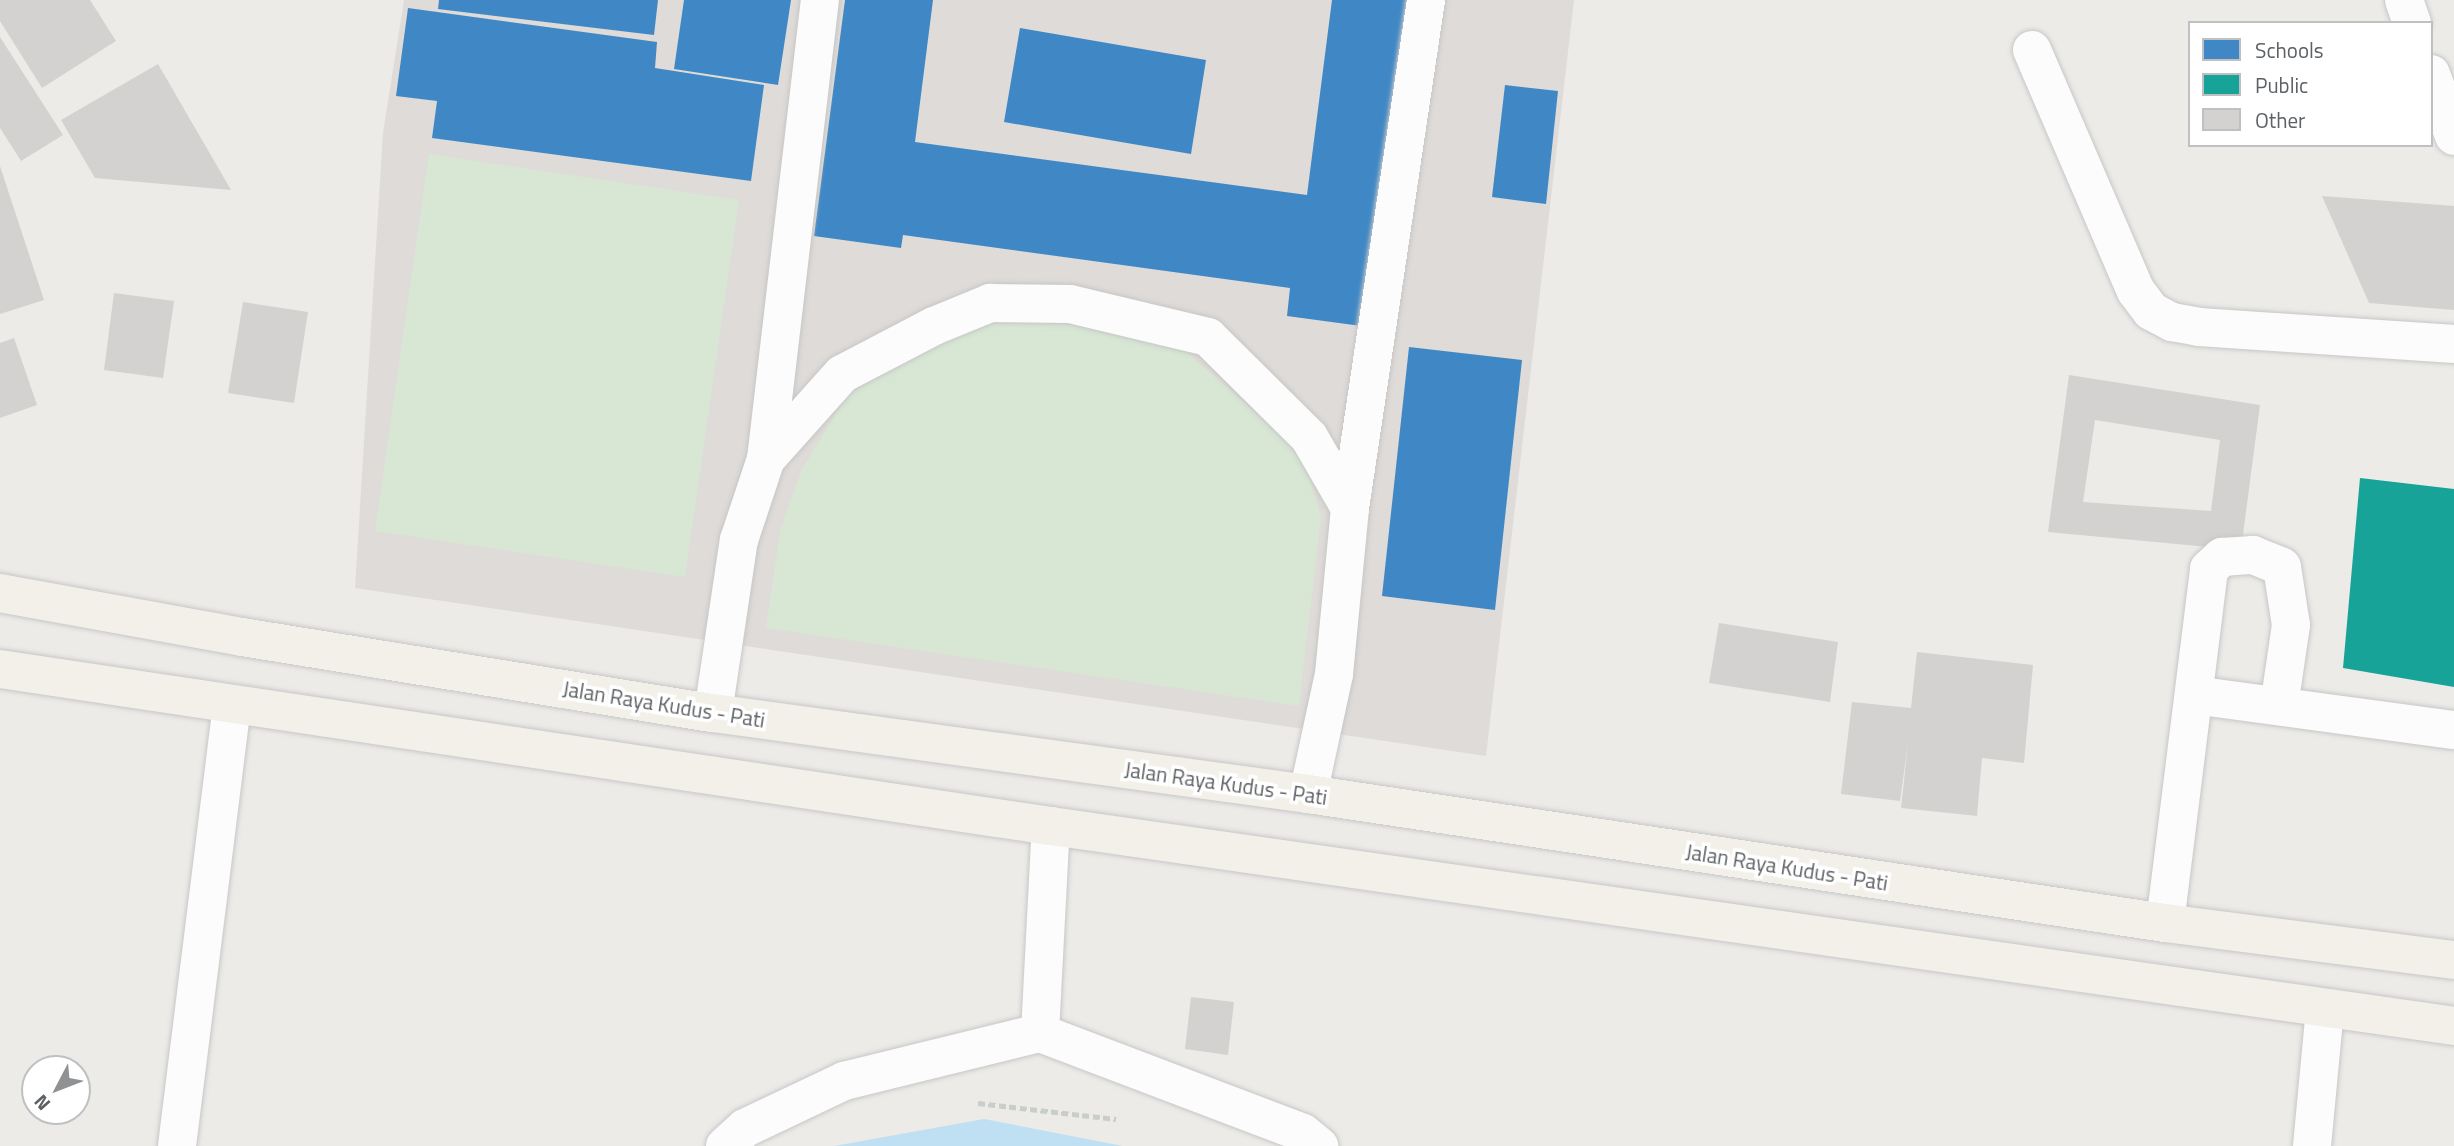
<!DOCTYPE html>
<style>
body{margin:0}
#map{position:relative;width:2454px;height:1146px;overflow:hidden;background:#ecebe8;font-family:"Titillium Web",sans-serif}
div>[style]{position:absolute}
.education>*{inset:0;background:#dedbd8}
.green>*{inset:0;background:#d7e7d4}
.water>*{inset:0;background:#bfe0f2}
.schools>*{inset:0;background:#3f88c5}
.public>*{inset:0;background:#17a398}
.building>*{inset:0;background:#d3d2d0}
.path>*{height:4.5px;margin-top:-2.25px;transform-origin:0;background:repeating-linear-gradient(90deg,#c9cdcb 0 7px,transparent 0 10.5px)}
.roads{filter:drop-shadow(0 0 2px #c7c7c7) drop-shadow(0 0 2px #c7c7c7)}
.minor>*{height:38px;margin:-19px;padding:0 19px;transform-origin:19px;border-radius:19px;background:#fcfcfc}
.major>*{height:38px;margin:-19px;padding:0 19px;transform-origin:19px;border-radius:19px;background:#f2f0e9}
span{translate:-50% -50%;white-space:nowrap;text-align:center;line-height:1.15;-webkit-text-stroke:7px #fff;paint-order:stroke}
.street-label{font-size:21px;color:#5d6164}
.legend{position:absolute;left:2188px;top:21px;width:245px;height:126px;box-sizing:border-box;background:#fff;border:2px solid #bec0c1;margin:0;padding:9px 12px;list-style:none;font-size:21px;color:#5d6164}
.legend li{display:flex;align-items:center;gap:14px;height:35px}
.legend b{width:35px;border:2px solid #bec0c1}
.north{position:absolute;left:21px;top:1055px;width:70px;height:70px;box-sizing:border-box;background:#fff;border:2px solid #bec0c1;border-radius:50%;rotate:228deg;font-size:19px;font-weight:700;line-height:28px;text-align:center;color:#5d6164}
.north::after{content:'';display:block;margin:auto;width:24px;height:32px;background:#8f9192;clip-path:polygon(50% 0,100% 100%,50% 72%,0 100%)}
</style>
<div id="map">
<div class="education">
<i style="clip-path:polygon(404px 0,1574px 0,1486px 756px,355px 588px,383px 133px)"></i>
</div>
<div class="green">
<i style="clip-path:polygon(429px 154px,739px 200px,685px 577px,375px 531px)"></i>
<i style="clip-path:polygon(989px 319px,1090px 326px,1184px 350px,1302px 454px,1321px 516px,1299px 706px,766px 628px,780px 531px,802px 469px,848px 394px,913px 352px)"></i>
</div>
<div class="water">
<i style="clip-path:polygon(984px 1119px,1123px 1146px,834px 1146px)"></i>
</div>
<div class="schools">
<i style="clip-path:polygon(439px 0,658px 0,654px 35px,438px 9px)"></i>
<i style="clip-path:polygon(684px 0,791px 0,778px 85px,674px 69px)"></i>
<i style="clip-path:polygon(845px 0,933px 0,915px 142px,1307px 195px,1332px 0,1424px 0,1376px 328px,1287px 316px,1290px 288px,903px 235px,901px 248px,814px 236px)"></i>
<i style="clip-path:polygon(408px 8px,657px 42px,655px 68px,764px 85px,751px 181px,432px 138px,437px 101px,396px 96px)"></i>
<i style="clip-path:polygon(1020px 28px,1206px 60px,1191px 154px,1004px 122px)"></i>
<i style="clip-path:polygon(1505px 85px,1558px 91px,1546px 204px,1492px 197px)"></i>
<i style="clip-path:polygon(1409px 347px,1522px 360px,1495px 610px,1382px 596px)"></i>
</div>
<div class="public">
<i style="clip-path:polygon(2360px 478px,2454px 489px,2454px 687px,2343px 668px)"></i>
</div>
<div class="building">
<i style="clip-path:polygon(0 0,90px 0,116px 41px,42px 88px,0 21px)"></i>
<i style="clip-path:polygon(0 37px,63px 135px,21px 161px,0 128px)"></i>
<i style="clip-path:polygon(158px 64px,231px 190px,95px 178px,61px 120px)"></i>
<i style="clip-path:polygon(0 166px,44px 300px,0 314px)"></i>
<i style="clip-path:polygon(2322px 196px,2454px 206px,2454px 310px,2369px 303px)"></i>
<i style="clip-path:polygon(114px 293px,174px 301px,163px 378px,104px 370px)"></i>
<i style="clip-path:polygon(243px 302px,308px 312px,294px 403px,228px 393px)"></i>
<i style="clip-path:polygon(14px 338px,37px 405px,0 418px,0 343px)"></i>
<i style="clip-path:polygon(evenodd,2069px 375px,2260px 405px,2241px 550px,2048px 532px,2069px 375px,2095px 420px,2220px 440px,2211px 511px,2083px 502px,2095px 420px)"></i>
<i style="clip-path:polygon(1719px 623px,1838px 642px,1830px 702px,1709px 683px)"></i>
<i style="clip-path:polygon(1917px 652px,2033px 665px,2024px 763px,1982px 758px,1977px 816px,1901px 808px,1908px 743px,1900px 801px,1841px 794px,1852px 702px,1911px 708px)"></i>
<i style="clip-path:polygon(1191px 997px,1234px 1002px,1228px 1055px,1185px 1049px)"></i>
</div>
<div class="path">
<i style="left:978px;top:1103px;width:139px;rotate:6.6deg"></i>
</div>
<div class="roads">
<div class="minor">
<i style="left:2404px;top:0;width:24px;rotate:71deg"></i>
<i style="left:2032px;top:50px;width:262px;rotate:66.7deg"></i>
<i style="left:2136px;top:291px;width:25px;rotate:53deg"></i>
<i style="left:2151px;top:311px;width:24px;rotate:28deg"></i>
<i style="left:2172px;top:322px;width:27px;rotate:10deg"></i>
<i style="left:2199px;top:327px;width:256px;rotate:3.8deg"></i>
<i style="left:2431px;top:74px;width:66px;rotate:69.6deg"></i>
<i style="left:766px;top:459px;width:462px;rotate:-83.3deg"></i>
<i style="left:1350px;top:508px;width:514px;rotate:-81.49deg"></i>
<i style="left:2194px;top:695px;width:262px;rotate:7.7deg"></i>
<i style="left:713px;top:713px;width:175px;rotate:-81.5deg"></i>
<i style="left:739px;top:540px;width:85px;rotate:-71.6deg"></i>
<i style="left:766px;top:459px;width:114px;rotate:-48.2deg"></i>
<i style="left:842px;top:374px;width:104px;rotate:-27.6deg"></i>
<i style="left:934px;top:326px;width:61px;rotate:-22.3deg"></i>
<i style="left:990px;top:303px;width:80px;rotate:0.7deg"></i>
<i style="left:1070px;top:304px;width:142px;rotate:13.4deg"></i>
<i style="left:1208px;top:337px;width:142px;rotate:44.7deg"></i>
<i style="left:1309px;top:437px;width:82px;rotate:60deg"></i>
<i style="left:1350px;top:508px;width:167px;rotate:95.5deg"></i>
<i style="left:1334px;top:674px;width:123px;rotate:102.2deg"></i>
<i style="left:2165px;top:923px;width:357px;rotate:-82.9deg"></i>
<i style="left:2209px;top:569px;width:18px;rotate:-43deg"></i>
<i style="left:2222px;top:557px;width:31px;rotate:-4deg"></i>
<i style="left:2253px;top:555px;width:31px;rotate:22deg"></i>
<i style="left:2282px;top:567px;width:59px;rotate:81.2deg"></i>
<i style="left:2291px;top:625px;width:82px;rotate:98.4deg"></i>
<i style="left:1040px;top:1033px;width:207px;rotate:-87deg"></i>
<i style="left:177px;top:1146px;width:443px;rotate:-82.9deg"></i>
<i style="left:725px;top:1146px;width:27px;rotate:-42deg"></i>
<i style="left:745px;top:1128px;width:110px;rotate:-25.4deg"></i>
<i style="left:844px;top:1081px;width:202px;rotate:-13.8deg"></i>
<i style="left:1040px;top:1033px;width:281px;rotate:20.8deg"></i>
<i style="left:1303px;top:1133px;width:21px;rotate:39deg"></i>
<i style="left:2312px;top:1146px;width:138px;rotate:-84.6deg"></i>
</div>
<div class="major">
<i style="left:0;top:593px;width:246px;rotate:10.3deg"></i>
<i style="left:242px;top:637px;width:477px;rotate:9.2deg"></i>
<i style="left:713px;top:713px;width:600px;rotate:7.75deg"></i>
<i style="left:1308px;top:794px;width:867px;rotate:8.56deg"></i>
<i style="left:2165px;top:923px;width:291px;rotate:7.3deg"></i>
<i style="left:0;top:669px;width:1063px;rotate:8.5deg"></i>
<i style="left:1051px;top:826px;width:1417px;rotate:8.11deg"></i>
</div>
</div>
<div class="street-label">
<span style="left:664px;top:704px;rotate:9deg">Jalan Raya Kudus - Pati</span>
<span style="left:1226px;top:783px;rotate:8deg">Jalan Raya Kudus - Pati</span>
<span style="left:1787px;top:867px;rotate:9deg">Jalan Raya Kudus - Pati</span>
</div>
<ul class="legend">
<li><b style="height:19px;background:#3f88c5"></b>Schools</li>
<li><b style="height:19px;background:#17a398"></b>Public</li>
<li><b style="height:19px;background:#d3d2d0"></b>Other</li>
</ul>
<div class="north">N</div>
</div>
